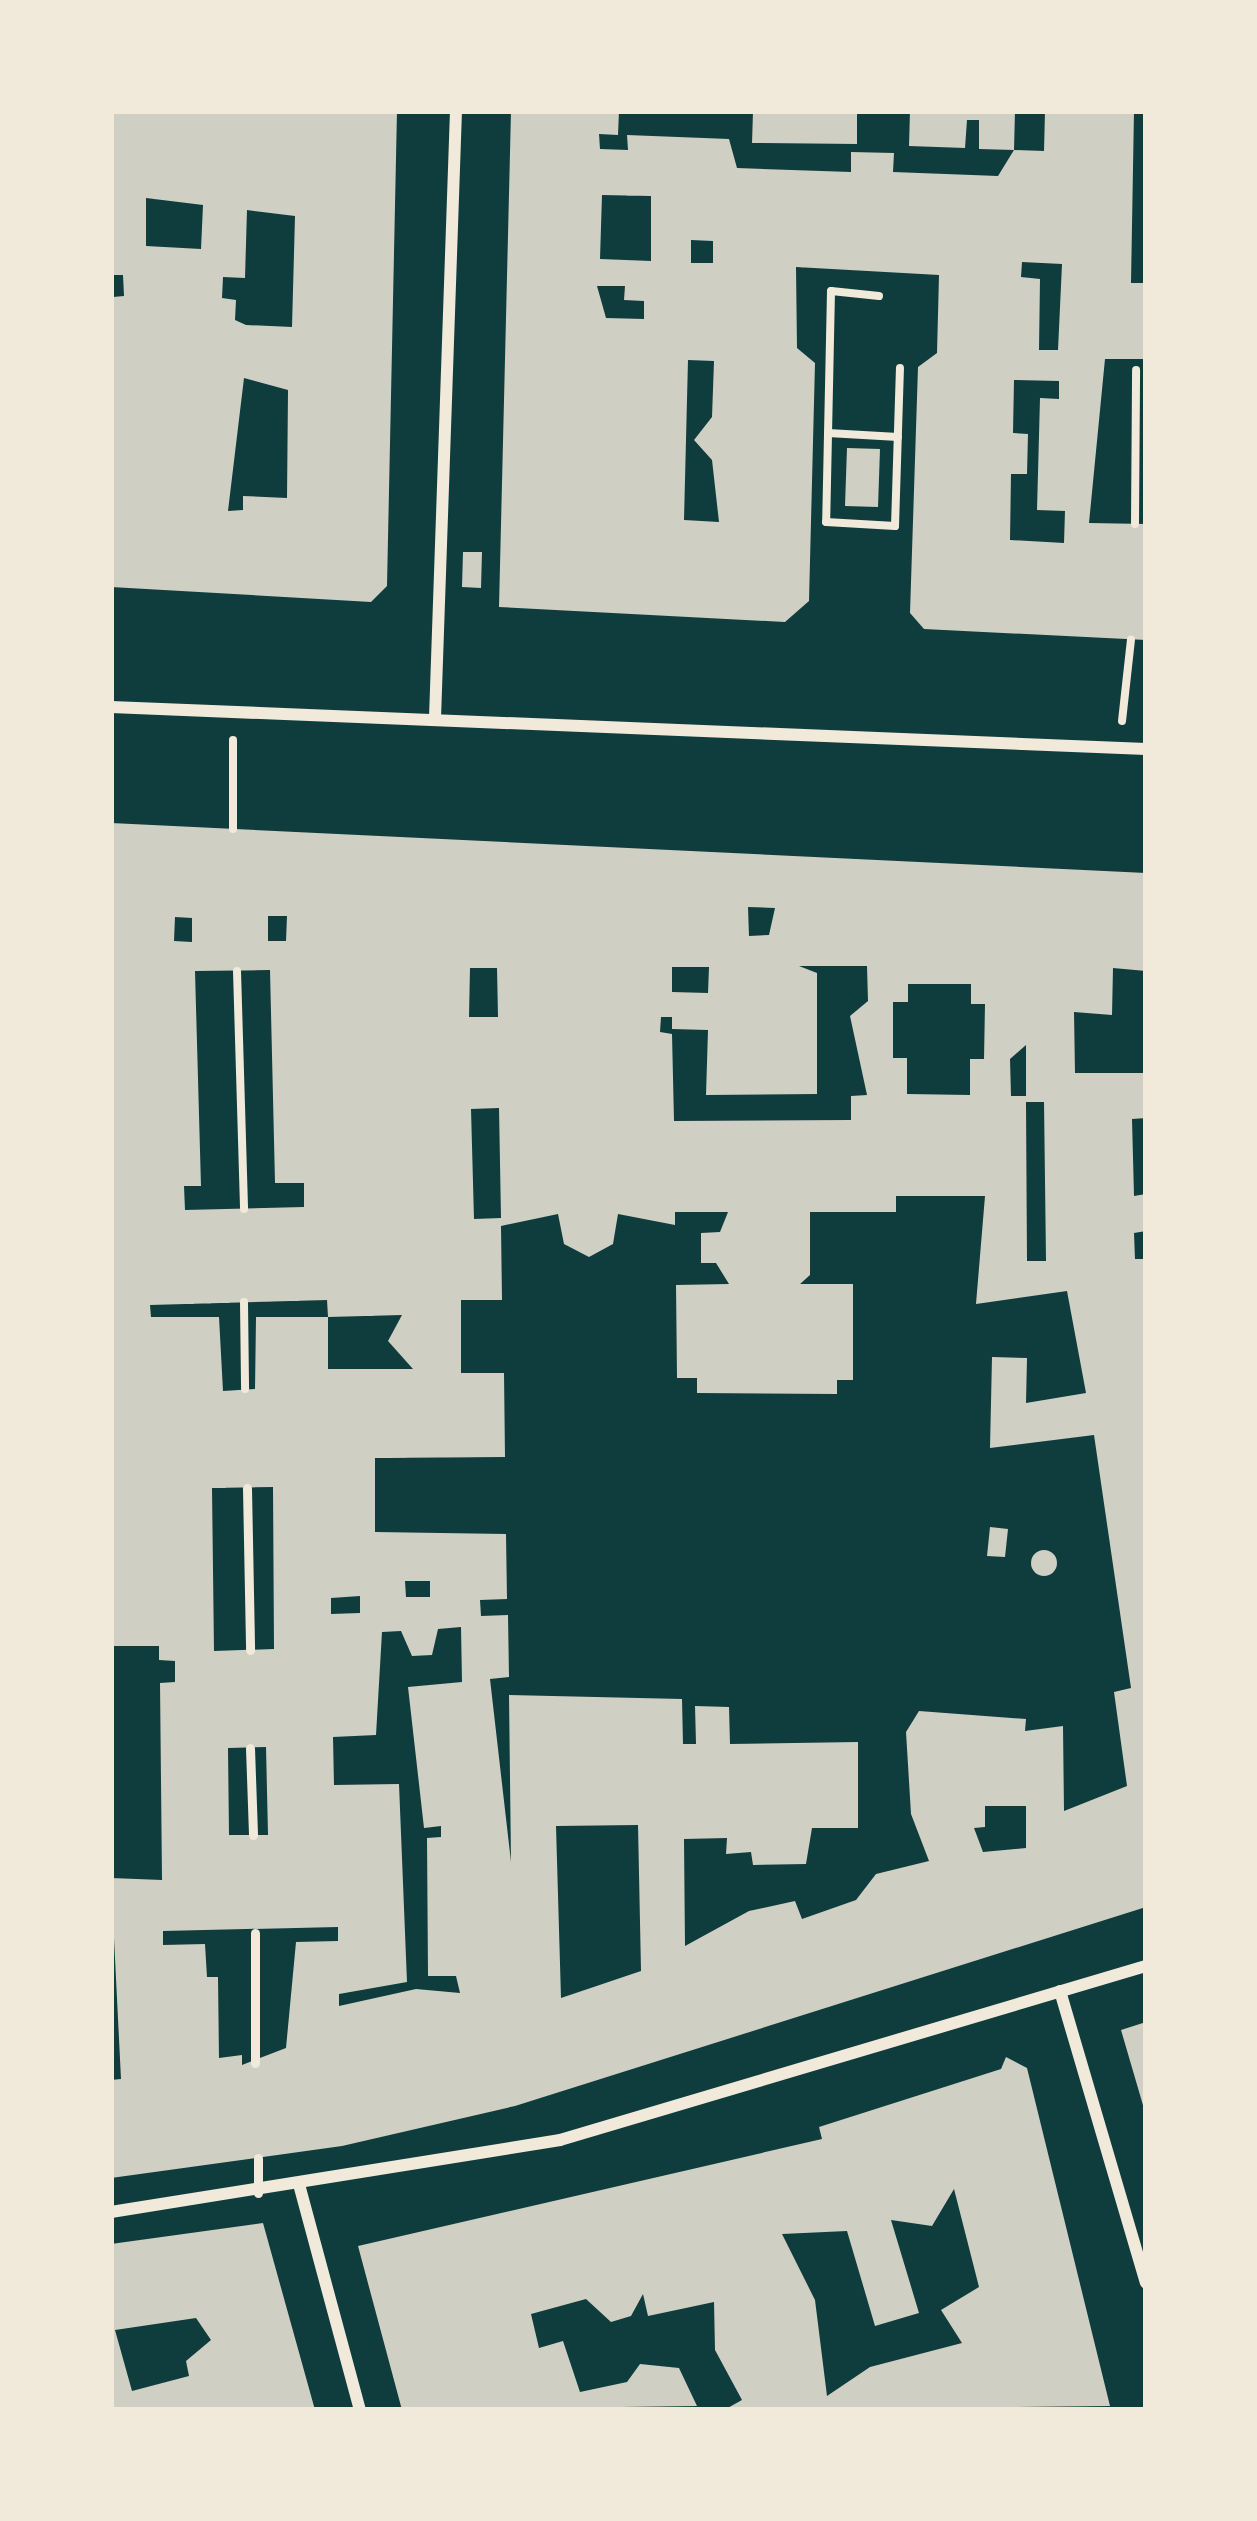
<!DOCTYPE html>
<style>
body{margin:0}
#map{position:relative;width:1257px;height:2521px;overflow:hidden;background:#0f3d3e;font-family:Inter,sans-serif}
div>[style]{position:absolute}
.building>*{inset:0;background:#cfcfc3}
.round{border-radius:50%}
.path>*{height:8px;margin:-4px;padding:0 4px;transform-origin:4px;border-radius:4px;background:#f1e9da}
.service>*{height:9px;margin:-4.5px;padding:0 4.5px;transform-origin:4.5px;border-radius:4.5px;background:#f1e9da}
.minor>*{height:12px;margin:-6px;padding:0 6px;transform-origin:6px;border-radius:6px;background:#f1e9da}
span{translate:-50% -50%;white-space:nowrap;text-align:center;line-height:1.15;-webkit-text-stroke:10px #f1e9da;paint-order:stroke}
.frame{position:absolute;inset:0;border:114px solid #f1e9da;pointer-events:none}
</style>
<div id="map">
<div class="building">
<i style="clip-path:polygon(evenodd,111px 111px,397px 111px,387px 586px,371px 602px,111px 587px,111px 317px,113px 297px,124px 296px,123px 275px,111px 275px,111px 111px,146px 198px,203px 205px,201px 249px,146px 246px,146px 198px,111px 111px,247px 210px,295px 216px,292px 327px,246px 325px,235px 320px,236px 300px,222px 298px,223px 277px,245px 278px,247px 210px,111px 111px,244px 378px,288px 390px,287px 498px,243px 496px,243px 510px,228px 511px,244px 378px)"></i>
<i style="clip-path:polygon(evenodd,511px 111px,619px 111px,618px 135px,599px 134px,600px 149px,628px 150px,627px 135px,729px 139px,737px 168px,851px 172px,851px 152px,894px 153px,893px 172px,998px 176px,1014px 150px,1044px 151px,1045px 111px,1134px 111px,1131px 283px,1146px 283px,1146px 359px,1105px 359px,1089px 523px,1146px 524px,1146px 640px,924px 629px,910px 613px,918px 367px,937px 353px,939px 275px,796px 267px,797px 348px,815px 363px,809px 601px,785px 622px,499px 607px,511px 111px,602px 195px,651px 196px,651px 261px,600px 259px,602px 195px,511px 111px,691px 240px,713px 241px,713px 263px,691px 263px,691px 240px,511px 111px,1022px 262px,1062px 264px,1058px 350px,1039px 350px,1040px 279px,1021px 277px,1022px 262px,511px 111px,597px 286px,625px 286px,624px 300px,644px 301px,644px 319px,606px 318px,597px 286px,511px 111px,688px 360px,714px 361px,712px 417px,694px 440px,712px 460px,719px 522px,684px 520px,688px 360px,511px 111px,1014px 380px,1059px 381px,1059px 399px,1040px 398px,1037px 510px,1065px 511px,1064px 543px,1010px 540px,1011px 474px,1027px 474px,1028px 434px,1013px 433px,1014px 380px)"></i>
<i style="clip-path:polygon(753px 111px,857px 111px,857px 144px,752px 143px)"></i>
<i style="clip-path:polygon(910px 111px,1015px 111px,1014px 150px,979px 149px,979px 120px,967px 120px,965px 148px,909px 146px)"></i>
<i style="clip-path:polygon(847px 448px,880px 449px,878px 507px,845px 506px)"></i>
<i style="clip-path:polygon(463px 552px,482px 552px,481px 588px,462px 587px)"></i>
<i style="clip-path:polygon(evenodd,111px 823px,1146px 873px,1146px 971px,1113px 968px,1112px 1015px,1074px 1012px,1075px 1073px,1146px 1073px,1146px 1118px,1132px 1119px,1134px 1196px,1146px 1194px,1146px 1231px,1134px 1233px,1135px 1259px,1146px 1259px,1146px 1907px,515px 2106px,342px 2146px,111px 2178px,111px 2080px,121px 2079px,111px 1878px,162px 1880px,160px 1683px,175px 1682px,175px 1661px,159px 1660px,159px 1646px,111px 1646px,111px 823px,748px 907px,775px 908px,769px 935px,749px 936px,748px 907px,111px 823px,268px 916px,287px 916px,286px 941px,268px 941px,268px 916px,111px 823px,175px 917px,192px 918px,192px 942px,174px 941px,175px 917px,111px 823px,799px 966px,867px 966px,868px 1001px,850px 1016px,867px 1095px,851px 1096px,851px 1120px,674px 1121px,672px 1034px,660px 1032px,661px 1017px,672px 1017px,672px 1029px,708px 1030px,706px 1095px,817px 1094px,817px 973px,799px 966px,111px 823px,672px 967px,709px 967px,708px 993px,672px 992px,672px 967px,111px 823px,470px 968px,497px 968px,498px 1017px,469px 1017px,470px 968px,111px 823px,270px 970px,275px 1183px,304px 1183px,304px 1207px,185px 1210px,184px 1186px,201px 1186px,195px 971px,270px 970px,111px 823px,908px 984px,971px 984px,971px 1004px,985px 1004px,984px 1059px,970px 1059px,970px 1095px,907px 1094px,907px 1058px,893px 1058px,893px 1002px,908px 1002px,908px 984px,111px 823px,1026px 1045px,1026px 1096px,1011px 1096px,1010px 1059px,1026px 1045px,111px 823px,1026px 1102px,1044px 1102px,1046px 1261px,1027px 1261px,1026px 1102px,111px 823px,499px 1108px,501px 1218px,474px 1219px,471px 1109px,499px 1108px,111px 823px,896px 1196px,985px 1196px,976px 1304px,1067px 1291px,1086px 1393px,1026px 1403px,1027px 1358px,992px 1357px,990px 1448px,1094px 1435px,1131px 1688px,1114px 1692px,1127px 1786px,1064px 1811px,1063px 1726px,1025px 1731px,1026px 1719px,919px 1711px,906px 1732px,911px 1814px,929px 1861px,876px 1874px,856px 1900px,802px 1919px,795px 1901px,749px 1911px,685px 1946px,684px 1839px,727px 1838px,726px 1854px,751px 1852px,753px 1865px,806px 1864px,812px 1828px,858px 1828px,858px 1742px,730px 1744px,729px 1707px,695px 1706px,696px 1744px,683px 1744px,682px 1699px,509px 1695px,511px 1862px,490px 1679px,509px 1677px,508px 1615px,481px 1616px,480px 1600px,507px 1599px,506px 1534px,375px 1532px,375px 1458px,505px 1457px,504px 1373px,461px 1373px,461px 1300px,502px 1300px,501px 1226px,558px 1214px,564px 1244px,589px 1257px,613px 1244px,618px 1214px,675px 1225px,675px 1212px,728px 1212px,720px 1232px,701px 1233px,701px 1263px,716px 1263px,729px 1284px,676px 1285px,677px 1378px,697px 1378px,697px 1393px,837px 1394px,837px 1380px,853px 1380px,853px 1284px,800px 1284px,810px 1275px,810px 1212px,896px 1212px,896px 1196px,111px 823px,327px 1300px,328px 1317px,402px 1315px,388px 1341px,413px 1369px,328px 1369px,328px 1317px,256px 1317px,255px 1389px,223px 1391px,219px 1317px,151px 1317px,150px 1305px,327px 1300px,111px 823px,273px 1487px,274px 1649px,214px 1651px,212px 1488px,273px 1487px,111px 823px,405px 1581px,430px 1581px,430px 1597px,406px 1597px,405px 1581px,111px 823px,360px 1596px,360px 1613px,331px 1614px,331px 1598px,360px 1596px,111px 823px,461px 1627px,462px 1682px,408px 1687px,424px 1828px,441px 1826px,441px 1837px,427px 1838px,428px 1976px,456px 1976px,460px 1993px,416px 1989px,339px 2006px,339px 1994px,407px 1982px,399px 1784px,334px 1785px,333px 1737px,376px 1735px,382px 1632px,401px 1631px,412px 1656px,432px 1655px,438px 1629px,461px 1627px,111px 823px,266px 1747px,268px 1835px,229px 1835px,228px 1748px,266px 1747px,111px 823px,985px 1806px,1026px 1806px,1026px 1848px,983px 1852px,974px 1828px,985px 1827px,985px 1806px,111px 823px,638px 1825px,641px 1971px,561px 1998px,556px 1826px,638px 1825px,111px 823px,338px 1927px,338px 1941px,296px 1942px,286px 2048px,242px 2065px,242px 2055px,219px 2058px,218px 1977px,207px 1977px,205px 1944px,163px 1945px,163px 1931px,338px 1927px)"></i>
<i style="clip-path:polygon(990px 1527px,1008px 1529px,1005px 1557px,987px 1556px)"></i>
<i class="round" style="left:1031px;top:1550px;width:26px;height:26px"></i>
<i style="clip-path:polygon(1146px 2022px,1146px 2112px,1145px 2112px,1121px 2030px)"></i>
<i style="clip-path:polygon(evenodd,1006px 2057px,1027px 2068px,1110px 2406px,724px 2410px,742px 2400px,715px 2350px,714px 2302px,648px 2316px,643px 2294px,631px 2316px,611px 2322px,586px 2299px,531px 2314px,539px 2348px,563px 2341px,580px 2392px,627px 2382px,640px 2364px,679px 2368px,697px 2406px,402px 2410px,358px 2246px,822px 2139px,819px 2127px,1001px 2069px,1006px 2057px,954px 2189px,979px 2287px,941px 2310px,962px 2343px,870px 2367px,827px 2396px,815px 2300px,782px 2234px,847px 2231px,875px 2326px,919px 2313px,891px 2220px,932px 2226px,954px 2189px)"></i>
<i style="clip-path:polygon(evenodd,263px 2223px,315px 2410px,111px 2410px,111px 2244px,263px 2223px,196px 2318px,211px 2340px,186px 2361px,189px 2376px,132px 2391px,115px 2330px,196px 2318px)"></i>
</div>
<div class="path">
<i style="left:879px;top:296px;width:48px;rotate:-174.1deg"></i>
<i style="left:831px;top:291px;width:231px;rotate:91.2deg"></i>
<i style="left:826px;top:522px;width:69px;rotate:3.3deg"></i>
<i style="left:895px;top:526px;width:158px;rotate:-88.2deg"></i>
<i style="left:828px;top:433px;width:70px;rotate:3.3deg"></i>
<i style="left:1135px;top:524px;width:154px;rotate:-89.6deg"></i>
<i style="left:1122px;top:721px;width:82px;rotate:-83.7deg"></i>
<i style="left:233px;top:740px;width:89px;rotate:90deg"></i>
<i style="left:237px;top:971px;width:238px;rotate:88.3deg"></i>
<i style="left:244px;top:1302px;width:87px;rotate:89.3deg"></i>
</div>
<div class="service">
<i style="left:247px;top:1488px;width:162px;rotate:88.9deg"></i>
<i style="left:250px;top:1748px;width:87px;rotate:88deg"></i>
<i style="left:255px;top:1933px;width:130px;rotate:90deg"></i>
<i style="left:258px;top:2158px;width:35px;rotate:90deg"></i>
</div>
<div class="minor">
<i style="left:111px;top:707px;width:1036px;rotate:2.32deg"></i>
<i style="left:435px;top:718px;width:607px;rotate:-88.02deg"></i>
<i style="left:1060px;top:1991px;width:304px;rotate:73.6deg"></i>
<i style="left:300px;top:2188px;width:230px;rotate:74.9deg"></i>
<i style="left:111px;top:2212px;width:455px;rotate:-9.1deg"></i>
<i style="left:560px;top:2140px;width:611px;rotate:-16.54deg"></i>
</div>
<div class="frame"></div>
</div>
